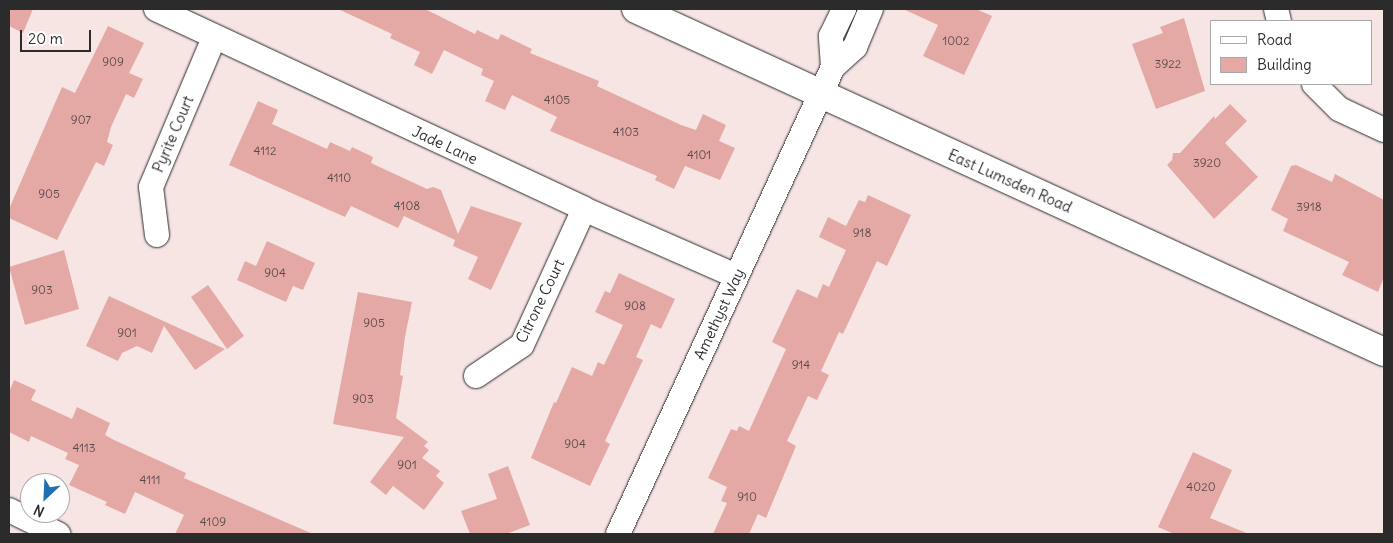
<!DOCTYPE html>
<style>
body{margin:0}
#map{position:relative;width:1393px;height:543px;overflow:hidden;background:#f7e5e4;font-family:Delius,sans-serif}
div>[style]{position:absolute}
.building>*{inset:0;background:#e4a9a5}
.roads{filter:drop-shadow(0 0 1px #2b2b2b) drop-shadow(0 0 1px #2b2b2b)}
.street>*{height:24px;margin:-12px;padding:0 12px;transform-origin:12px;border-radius:12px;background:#fff}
.secondary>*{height:28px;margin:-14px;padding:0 14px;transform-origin:14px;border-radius:14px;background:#fff}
span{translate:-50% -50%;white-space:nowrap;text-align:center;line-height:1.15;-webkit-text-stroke:4px #fff;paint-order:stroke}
.number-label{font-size:12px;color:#594a4a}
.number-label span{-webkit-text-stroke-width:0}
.street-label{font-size:15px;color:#2b2b2b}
.frame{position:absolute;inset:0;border:10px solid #2b2b2b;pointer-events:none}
.legend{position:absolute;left:1210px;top:20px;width:162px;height:65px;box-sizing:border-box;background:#fff;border:1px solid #aaa;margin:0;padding:6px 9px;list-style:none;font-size:15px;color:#2b2b2b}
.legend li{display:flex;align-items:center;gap:10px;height:25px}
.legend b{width:25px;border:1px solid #aaa}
.north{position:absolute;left:20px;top:473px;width:50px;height:50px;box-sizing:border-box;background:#fff;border:1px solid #aaa;border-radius:50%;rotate:205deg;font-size:14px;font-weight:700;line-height:20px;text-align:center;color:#2b2b2b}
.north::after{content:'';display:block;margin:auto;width:18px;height:22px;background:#1f6fb2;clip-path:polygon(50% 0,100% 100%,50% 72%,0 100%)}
.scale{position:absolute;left:20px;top:30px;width:71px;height:22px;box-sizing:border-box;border:2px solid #2b2b2b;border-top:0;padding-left:6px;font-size:15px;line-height:18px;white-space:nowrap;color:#2b2b2b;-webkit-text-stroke:4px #fff;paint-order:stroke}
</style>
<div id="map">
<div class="building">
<i style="clip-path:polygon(9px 9px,33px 9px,23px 33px,9px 26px)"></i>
<i style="clip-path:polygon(338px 9px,425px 9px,475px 34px,477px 30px,498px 40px,501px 34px,532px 49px,530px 53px,599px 81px,597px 86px,681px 125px,696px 130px,703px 114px,726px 125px,719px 141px,735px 148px,720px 180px,685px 166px,674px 189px,655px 180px,657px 176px,550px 131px,557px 117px,512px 95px,505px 110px,485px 101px,494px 81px,481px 75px,483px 69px,444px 50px,432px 74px,414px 65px,420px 52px,390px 38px,392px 34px)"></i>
<i style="clip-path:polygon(903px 9px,976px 9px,992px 16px,964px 75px,923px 56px,938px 25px)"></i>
<i style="clip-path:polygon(1184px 18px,1205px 91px,1156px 109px,1132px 44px,1163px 33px,1160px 27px)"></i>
<i style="clip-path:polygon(108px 26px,144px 43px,129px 73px,143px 79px,134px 98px,126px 94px,111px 127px,107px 142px,113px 145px,104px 166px,96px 162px,57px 240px,9px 218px,9px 209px,62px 87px,75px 93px)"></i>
<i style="clip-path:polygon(258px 101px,278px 110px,272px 124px,327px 149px,330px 142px,350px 151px,352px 147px,373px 157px,371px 163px,427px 189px,433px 187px,441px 190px,458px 234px,471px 206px,522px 223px,491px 290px,468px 279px,478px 257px,453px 246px,455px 240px,404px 216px,398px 228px,351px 206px,345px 217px,229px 165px)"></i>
<i style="clip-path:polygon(1230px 104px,1247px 121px,1225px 143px,1258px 177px,1214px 219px,1167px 165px,1172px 160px,1173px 153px,1180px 153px,1214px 116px,1215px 119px)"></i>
<i style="clip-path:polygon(1296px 165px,1332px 182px,1335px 174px,1384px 200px,1384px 277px,1378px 292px,1342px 275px,1349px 262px,1283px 231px,1288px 219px,1271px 210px,1291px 166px)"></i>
<i style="clip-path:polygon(868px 195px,911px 215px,887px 266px,877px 261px,843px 334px,839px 332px,821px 371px,829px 375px,817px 400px,808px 396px,787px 441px,796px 446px,766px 518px,758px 514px,749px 534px,713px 534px,727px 503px,721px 501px,727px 487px,708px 478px,731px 429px,737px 431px,739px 426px,749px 431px,786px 349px,772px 342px,797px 289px,817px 298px,823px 284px,829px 287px,846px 250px,819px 237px,828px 217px,846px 226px,859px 200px,865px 202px)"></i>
<i style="clip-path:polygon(267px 241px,315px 263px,303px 290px,293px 286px,286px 302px,237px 280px,245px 261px,256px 266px)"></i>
<i style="clip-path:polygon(64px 250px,79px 309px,25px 325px,9px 267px)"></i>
<i style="clip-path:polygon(619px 273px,675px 299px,661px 329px,651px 324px,636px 357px,643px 360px,605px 441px,610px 444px,590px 486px,531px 458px,554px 402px,556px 403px,572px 367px,592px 376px,598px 362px,604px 365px,623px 325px,595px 312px,605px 291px,610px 293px)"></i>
<i style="clip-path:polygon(208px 285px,244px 336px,227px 349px,191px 297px)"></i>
<i style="clip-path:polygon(358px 292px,412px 302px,405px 337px,400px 375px,403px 376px,396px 418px,428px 442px,424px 446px,429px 450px,422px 458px,440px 471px,436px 476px,444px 483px,424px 510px,393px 486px,386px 495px,370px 482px,404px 437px,333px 424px)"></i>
<i style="clip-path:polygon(109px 296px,159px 319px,225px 349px,195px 370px,164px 326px,152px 353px,137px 346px,122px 353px,118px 361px,86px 346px)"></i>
<i style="clip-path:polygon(14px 380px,36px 390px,31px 400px,72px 419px,77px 407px,110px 423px,105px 435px,114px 440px,186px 473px,184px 478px,313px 534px,175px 534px,184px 515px,135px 492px,125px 514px,105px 505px,107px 502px,69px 485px,79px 465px,65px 459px,68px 453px,31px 436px,29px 442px,9px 432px,9px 392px)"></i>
<i style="clip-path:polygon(1193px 452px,1232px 470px,1210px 518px,1249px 534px,1174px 534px,1158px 527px)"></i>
<i style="clip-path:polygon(508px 466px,530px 525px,506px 534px,470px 534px,461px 511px,497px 499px,488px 474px)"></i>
</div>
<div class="roads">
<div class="street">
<i style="left:156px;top:9px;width:472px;rotate:25deg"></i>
<i style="left:584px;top:209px;width:166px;rotate:23.8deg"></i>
<i style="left:1276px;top:9px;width:12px;rotate:76deg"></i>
<i style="left:833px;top:67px;width:31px;rotate:-94deg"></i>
<i style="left:831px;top:36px;width:30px;rotate:-64deg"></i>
<i style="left:1314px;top:84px;width:35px;rotate:45deg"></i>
<i style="left:1339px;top:109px;width:50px;rotate:25deg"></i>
<i style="left:157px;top:235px;width:48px;rotate:-97.1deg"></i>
<i style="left:151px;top:187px;width:162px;rotate:-67.1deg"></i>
<i style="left:476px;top:376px;width:55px;rotate:-34deg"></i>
<i style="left:522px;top:345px;width:149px;rotate:-65.5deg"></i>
<i style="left:9px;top:510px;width:55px;rotate:26.1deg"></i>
<i style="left:618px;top:534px;width:514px;rotate:-65.28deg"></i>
<i style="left:833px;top:67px;width:30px;rotate:-42deg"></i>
<i style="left:855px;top:47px;width:41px;rotate:-67.2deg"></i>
</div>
<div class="secondary">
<i style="left:636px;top:9px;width:823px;rotate:24.63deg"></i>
</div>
</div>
<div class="number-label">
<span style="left:956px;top:41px">1002</span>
<span style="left:113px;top:62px">909</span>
<span style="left:1168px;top:64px">3922</span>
<span style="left:557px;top:100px">4105</span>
<span style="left:81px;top:120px">907</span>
<span style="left:626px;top:132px">4103</span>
<span style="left:265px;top:151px">4112</span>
<span style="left:699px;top:155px">4101</span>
<span style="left:1207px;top:163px">3920</span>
<span style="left:339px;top:178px">4110</span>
<span style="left:49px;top:194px">905</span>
<span style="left:407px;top:206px">4108</span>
<span style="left:1309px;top:207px">3918</span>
<span style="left:862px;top:233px">918</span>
<span style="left:275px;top:273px">904</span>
<span style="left:42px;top:290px">903</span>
<span style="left:635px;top:306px">908</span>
<span style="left:374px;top:323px">905</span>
<span style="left:127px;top:333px">901</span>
<span style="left:801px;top:365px">914</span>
<span style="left:363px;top:399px">903</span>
<span style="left:575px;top:444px">904</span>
<span style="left:84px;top:448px">4113</span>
<span style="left:407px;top:465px">901</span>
<span style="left:150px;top:480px">4111</span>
<span style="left:1201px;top:487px">4020</span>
<span style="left:747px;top:497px">910</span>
<span style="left:213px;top:522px">4109</span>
</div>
<div class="street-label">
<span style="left:173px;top:134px;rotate:-67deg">Pyrite Court</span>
<span style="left:445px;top:145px;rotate:25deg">Jade Lane</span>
<span style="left:1010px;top:181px;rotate:24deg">East Lumsden Road</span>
<span style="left:540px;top:301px;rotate:-64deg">Citrone Court</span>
<span style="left:719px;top:314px;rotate:-65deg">Amethyst Way</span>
</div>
<div class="frame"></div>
<ul class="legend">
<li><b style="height:6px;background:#fff"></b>Road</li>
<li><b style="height:14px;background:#e4a9a5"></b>Building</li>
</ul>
<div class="north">N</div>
<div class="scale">20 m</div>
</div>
